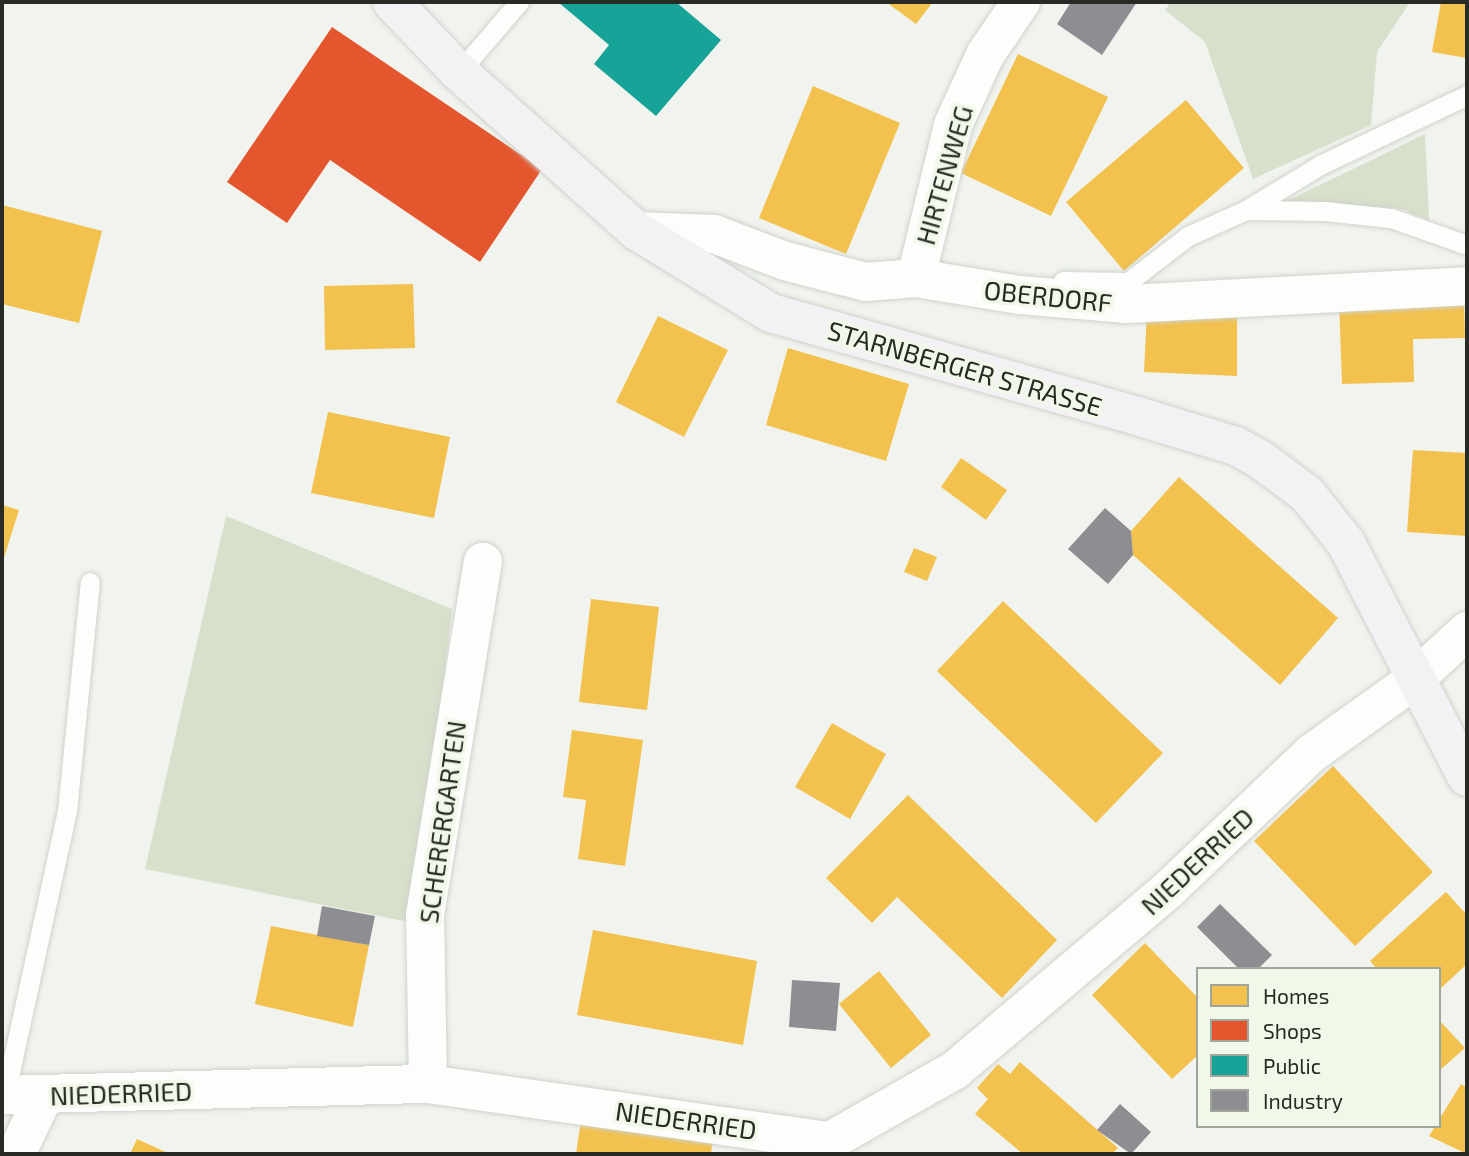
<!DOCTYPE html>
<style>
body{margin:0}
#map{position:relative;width:1469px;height:1156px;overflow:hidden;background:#f1f4ee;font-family:"Exo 2",sans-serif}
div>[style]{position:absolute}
.green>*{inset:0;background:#d6e0ca}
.homes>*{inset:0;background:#f2c14e}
.shops>*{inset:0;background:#e4572e}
.public>*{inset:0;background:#17a398}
.industry>*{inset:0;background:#8d8d92}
.roads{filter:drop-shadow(0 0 2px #cfd2cc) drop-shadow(0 0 2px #cfd2cc)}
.service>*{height:19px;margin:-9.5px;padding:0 9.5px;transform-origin:9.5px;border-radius:9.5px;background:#fdfdfc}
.minor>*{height:38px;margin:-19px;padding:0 19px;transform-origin:19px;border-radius:19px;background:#fdfdfc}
.secondary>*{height:38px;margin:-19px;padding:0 19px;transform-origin:19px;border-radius:19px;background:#f3f1f4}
span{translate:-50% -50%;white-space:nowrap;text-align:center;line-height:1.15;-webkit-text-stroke:7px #f1f8ea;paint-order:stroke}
.street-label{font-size:26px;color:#272a25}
.frame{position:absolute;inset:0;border:4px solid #272a25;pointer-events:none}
.legend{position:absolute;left:1196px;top:967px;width:245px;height:161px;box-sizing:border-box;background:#f1f8ea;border:2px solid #a0a69b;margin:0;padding:9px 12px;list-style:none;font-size:21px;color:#272a25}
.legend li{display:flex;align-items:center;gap:14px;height:35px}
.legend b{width:35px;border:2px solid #a0a69b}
</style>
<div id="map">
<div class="green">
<i style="clip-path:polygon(1171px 2px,1410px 2px,1377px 52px,1371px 125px,1253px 179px,1205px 42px,1165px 10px)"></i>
<i style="clip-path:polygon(1425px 134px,1429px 220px,1401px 209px,1287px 201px)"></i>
<i style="clip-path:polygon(226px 516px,452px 609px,414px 923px,145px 869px)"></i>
</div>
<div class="homes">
<i style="clip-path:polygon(886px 2px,933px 2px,916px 24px)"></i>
<i style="clip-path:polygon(1441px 2px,1467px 2px,1467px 58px,1432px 52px)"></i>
<i style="clip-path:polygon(1018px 54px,1108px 97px,1051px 216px,961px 173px)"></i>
<i style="clip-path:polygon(813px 86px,900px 123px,846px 254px,759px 218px)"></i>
<i style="clip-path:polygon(1186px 100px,1244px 168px,1124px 271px,1066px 202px)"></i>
<i style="clip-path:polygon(2px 205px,102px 231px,79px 323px,2px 304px)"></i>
<i style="clip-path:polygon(413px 284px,415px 348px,325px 350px,324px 286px)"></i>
<i style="clip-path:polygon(1464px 297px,1465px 338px,1413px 339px,1414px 382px,1342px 384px,1339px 301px)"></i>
<i style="clip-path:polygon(1237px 308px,1237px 376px,1144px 372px,1147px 313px)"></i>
<i style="clip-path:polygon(658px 316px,728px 350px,684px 437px,616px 402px)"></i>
<i style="clip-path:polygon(788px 348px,909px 384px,886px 461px,766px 425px)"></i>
<i style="clip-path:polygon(328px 412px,450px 437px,434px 518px,311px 493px)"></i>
<i style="clip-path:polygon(1413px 450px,1467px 453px,1467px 536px,1407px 532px)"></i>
<i style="clip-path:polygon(961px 458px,1007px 490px,986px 520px,941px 487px)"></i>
<i style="clip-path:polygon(1179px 477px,1338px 618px,1280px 685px,1133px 555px,1131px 531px)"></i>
<i style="clip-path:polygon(2px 505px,19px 510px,2px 564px)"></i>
<i style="clip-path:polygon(914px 548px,937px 557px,927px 581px,904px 572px)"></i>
<i style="clip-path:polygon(591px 599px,659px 607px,647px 710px,579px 702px)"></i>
<i style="clip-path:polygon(1003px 601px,1163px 753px,1096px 823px,937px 671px)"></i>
<i style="clip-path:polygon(832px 723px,886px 754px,850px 819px,795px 787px)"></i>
<i style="clip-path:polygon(572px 730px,643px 740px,625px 866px,578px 859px,586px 800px,563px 797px)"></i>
<i style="clip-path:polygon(1333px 766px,1433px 872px,1355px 946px,1254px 841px)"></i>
<i style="clip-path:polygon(908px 795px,1057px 940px,1002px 998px,897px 897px,872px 923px,826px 878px)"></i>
<i style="clip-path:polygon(1446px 892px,1467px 915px,1467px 964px,1439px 990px,1439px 969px,1377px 969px,1370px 961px)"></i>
<i style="clip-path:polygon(271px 926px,369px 945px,353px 1027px,255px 1004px)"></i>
<i style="clip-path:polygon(593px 930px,757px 961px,743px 1045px,577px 1015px)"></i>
<i style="clip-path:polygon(1145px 943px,1198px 998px,1198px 1055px,1172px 1079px,1092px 995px)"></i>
<i style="clip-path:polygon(879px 971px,931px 1035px,891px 1068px,839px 1004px)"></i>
<i style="clip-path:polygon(1439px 1020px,1465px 1048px,1439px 1071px)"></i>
<i style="clip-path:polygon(1020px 1062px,1118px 1148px,1112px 1154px,1023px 1154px,975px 1114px,988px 1099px,977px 1088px,998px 1064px,1010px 1074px)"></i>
<i style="clip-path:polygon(1461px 1084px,1467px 1088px,1467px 1154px,1429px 1136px)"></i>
<i style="clip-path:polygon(582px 1113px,714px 1131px,711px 1154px,576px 1154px)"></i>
<i style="clip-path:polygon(137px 1139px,170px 1154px,130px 1154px)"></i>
</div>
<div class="shops">
<i style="clip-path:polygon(332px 27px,542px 169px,480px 262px,330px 160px,287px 223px,227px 182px)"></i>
</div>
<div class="public">
<i style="clip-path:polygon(558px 2px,676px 2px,721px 40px,656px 116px,594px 64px,609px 45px)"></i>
</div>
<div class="industry">
<i style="clip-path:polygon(1071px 2px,1137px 2px,1102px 55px,1057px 24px)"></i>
<i style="clip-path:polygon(1105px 508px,1131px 531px,1133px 555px,1108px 584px,1068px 549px)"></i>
<i style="clip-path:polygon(1220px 904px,1272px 955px,1258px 969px,1239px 969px,1197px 927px)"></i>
<i style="clip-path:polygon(322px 906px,375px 916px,369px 945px,317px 936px)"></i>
<i style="clip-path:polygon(792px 980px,840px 983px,836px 1031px,789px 1027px)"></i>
<i style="clip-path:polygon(1120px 1104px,1151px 1132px,1131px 1154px,1097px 1130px)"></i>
</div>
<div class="roads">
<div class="service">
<i style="left:459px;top:72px;width:92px;rotate:-49.4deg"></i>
<i style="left:1247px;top:210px;width:77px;rotate:0.7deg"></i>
<i style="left:1324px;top:211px;width:67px;rotate:6deg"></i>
<i style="left:1391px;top:218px;width:81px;rotate:19.6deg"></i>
<i style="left:1063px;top:281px;width:65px;rotate:0.9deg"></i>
<i style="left:1128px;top:282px;width:76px;rotate:-37.5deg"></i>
<i style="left:1188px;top:236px;width:64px;rotate:-24.1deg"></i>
<i style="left:1246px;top:210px;width:89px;rotate:-31.2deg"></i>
<i style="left:1322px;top:164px;width:161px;rotate:-25.4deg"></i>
<i style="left:5px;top:1095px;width:291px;rotate:-77.7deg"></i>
<i style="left:67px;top:811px;width:230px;rotate:-84.3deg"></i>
</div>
<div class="minor">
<i style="left:637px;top:231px;width:77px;rotate:2.2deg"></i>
<i style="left:714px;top:234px;width:76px;rotate:20.8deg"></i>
<i style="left:785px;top:261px;width:84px;rotate:14.5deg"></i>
<i style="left:866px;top:282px;width:50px;rotate:-4.6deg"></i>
<i style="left:916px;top:278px;width:105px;rotate:9.3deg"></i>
<i style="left:1020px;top:295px;width:107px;rotate:4.8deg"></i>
<i style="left:1127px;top:304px;width:340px;rotate:-3deg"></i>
<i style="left:916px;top:278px;width:157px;rotate:-76.4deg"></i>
<i style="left:953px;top:125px;width:77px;rotate:-65.4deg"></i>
<i style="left:985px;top:55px;width:64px;rotate:-55.8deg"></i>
<i style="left:428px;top:1084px;width:169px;rotate:-91deg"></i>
<i style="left:425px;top:915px;width:358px;rotate:-80.7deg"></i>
<i style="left:2px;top:1095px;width:426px;rotate:-1.5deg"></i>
<i style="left:428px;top:1084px;width:406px;rotate:8.1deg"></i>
<i style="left:830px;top:1141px;width:144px;rotate:-29.6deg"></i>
<i style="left:955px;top:1070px;width:277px;rotate:-40.2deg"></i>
<i style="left:1167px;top:891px;width:200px;rotate:-43.6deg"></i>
<i style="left:1312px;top:753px;width:125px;rotate:-35.6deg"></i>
<i style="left:1414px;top:680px;width:72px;rotate:-42.8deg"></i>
<i style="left:16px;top:1154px;width:64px;rotate:-64.2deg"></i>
</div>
<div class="secondary">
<i style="left:392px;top:2px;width:97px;rotate:46.3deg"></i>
<i style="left:459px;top:72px;width:239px;rotate:41.8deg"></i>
<i style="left:637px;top:231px;width:157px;rotate:31.5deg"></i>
<i style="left:771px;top:313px;width:380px;rotate:15.7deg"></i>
<i style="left:1137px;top:416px;width:103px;rotate:16.9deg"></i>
<i style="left:1236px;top:446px;width:29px;rotate:29deg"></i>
<i style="left:1261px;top:460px;width:57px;rotate:36.5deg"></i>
<i style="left:1307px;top:494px;width:63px;rotate:51.5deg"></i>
<i style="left:1346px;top:543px;width:263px;rotate:62.7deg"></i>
</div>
</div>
<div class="street-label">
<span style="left:944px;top:175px;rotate:-74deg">HIRTENWEG</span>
<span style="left:1048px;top:296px;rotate:6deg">OBERDORF</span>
<span style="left:965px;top:368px;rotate:16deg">STARNBERGER STRASSE</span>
<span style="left:442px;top:822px;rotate:-82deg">SCHERERGARTEN</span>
<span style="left:1197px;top:861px;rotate:-43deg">NIEDERRIED</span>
<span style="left:121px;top:1093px;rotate:-2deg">NIEDERRIED</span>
<span style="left:686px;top:1120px;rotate:8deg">NIEDERRIED</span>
</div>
<div class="frame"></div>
<ul class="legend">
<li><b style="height:19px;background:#f2c14e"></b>Homes</li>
<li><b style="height:19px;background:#e4572e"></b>Shops</li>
<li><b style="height:19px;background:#17a398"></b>Public</li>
<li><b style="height:19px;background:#8d8d92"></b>Industry</li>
</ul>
</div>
